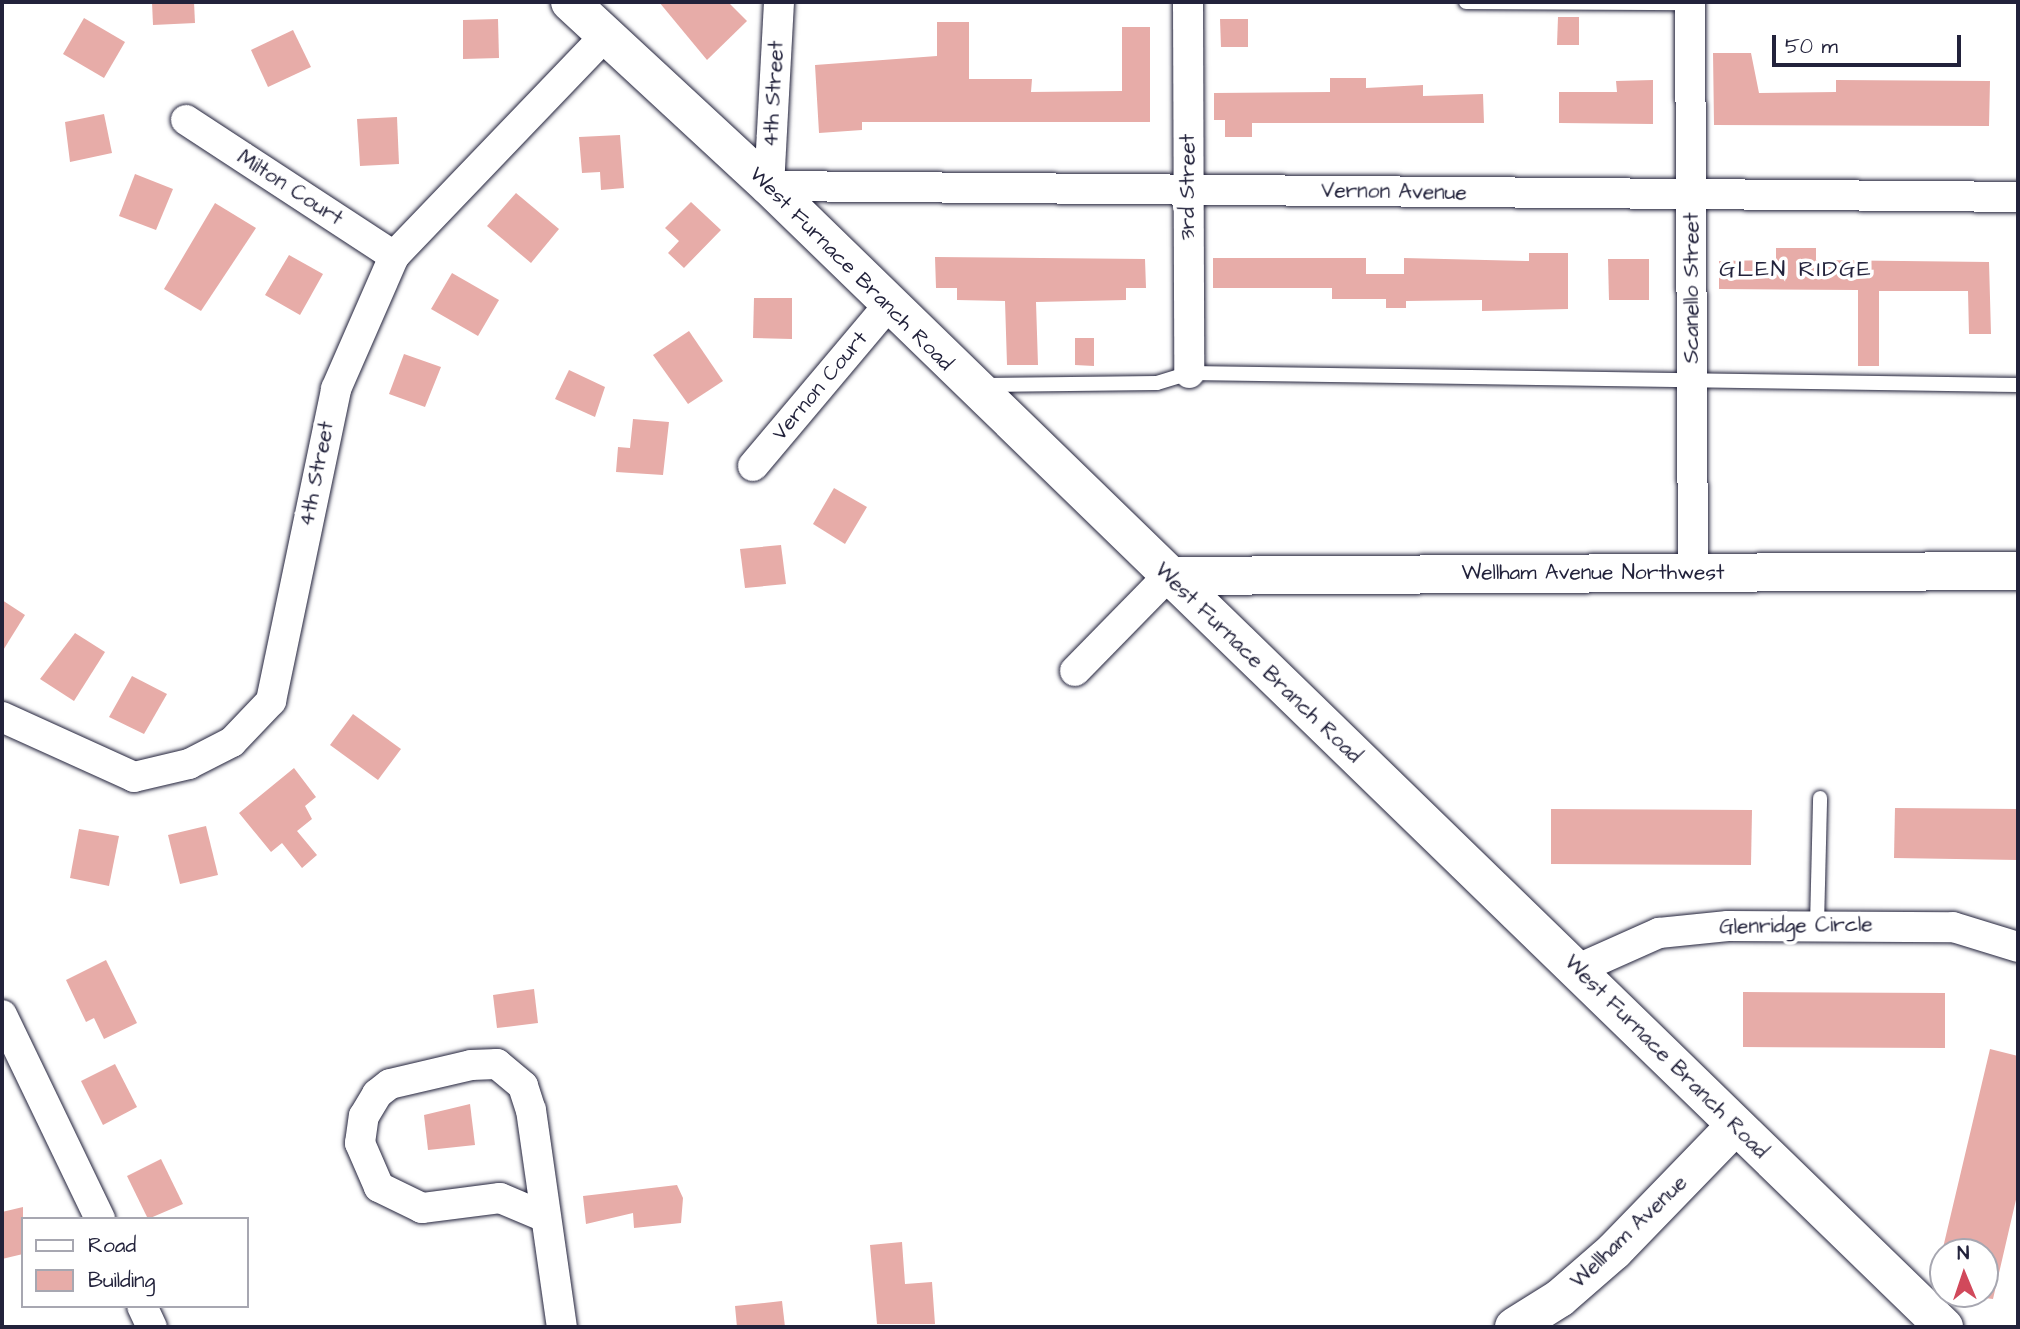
<!DOCTYPE html>
<style>
body{margin:0}
#map{position:relative;width:2020px;height:1329px;overflow:hidden;background:#fff;font-family:"Architects Daughter",sans-serif}
div>[style]{position:absolute}
.building>*{inset:0;background:#e7aca8}
.roads{filter:drop-shadow(0 0 2px #22223b) drop-shadow(0 0 2px #22223b)}
.lane>*{height:14px;margin:-7px;padding:0 7px;transform-origin:7px;border-radius:7px;background:#fff}
.street>*{height:30px;margin:-15px;padding:0 15px;transform-origin:15px;border-radius:15px;background:#fff}
.secondary>*{height:38px;margin:-19px;padding:0 19px;transform-origin:19px;border-radius:19px;background:#fff}
span{translate:-50% -50%;white-space:nowrap;text-align:center;line-height:1.15;-webkit-text-stroke:7px #fff;paint-order:stroke}
.street-label{font-size:21px;color:#22223b}
.neighbourhood-label{font-size:23px;color:#22223b;letter-spacing:2px}
.frame{position:absolute;inset:0;border:4px solid #22223b;pointer-events:none}
.legend{position:absolute;left:21px;top:1217px;width:228px;height:91px;box-sizing:border-box;background:#fff;border:2px solid #a7a7b1;margin:0;padding:9px 12px;list-style:none;font-size:21px;color:#22223b}
.legend li{display:flex;align-items:center;gap:14px;height:35px}
.legend b{width:35px;border:2px solid #a7a7b1}
.north{position:absolute;left:1929px;top:1238px;width:70px;height:70px;box-sizing:border-box;background:#fff;border:2px solid #a7a7b1;border-radius:50%;rotate:358deg;font-size:19px;font-weight:700;line-height:28px;text-align:center;color:#22223b}
.north::after{content:'';display:block;margin:auto;width:24px;height:32px;background:#d1495b;clip-path:polygon(50% 0,100% 100%,50% 72%,0 100%)}
.scale{position:absolute;left:1772px;top:35px;width:189px;height:32px;box-sizing:border-box;border:4px solid #22223b;border-top:0;padding-left:9px;font-size:21px;line-height:24px;white-space:nowrap;color:#22223b;-webkit-text-stroke:5px #fff;paint-order:stroke}
</style>
<div id="map">
<div class="building">
<i style="clip-path:polygon(152px 2px,194px 2px,195px 23px,153px 25px)"></i>
<i style="clip-path:polygon(659px 2px,728px 2px,747px 21px,707px 60px)"></i>
<i style="clip-path:polygon(1558px 17px,1579px 17px,1579px 45px,1557px 45px)"></i>
<i style="clip-path:polygon(84px 18px,125px 42px,104px 78px,63px 54px)"></i>
<i style="clip-path:polygon(498px 19px,499px 58px,463px 59px,463px 20px)"></i>
<i style="clip-path:polygon(1220px 19px,1248px 19px,1248px 47px,1221px 47px)"></i>
<i style="clip-path:polygon(937px 22px,969px 22px,969px 79px,1032px 79px,1031px 92px,1122px 91px,1122px 27px,1150px 27px,1150px 122px,862px 122px,862px 130px,819px 133px,815px 65px,937px 56px)"></i>
<i style="clip-path:polygon(293px 30px,311px 67px,268px 87px,251px 50px)"></i>
<i style="clip-path:polygon(1713px 53px,1751px 53px,1759px 93px,1836px 92px,1836px 80px,1990px 81px,1989px 126px,1714px 125px)"></i>
<i style="clip-path:polygon(1330px 78px,1366px 78px,1366px 88px,1423px 85px,1423px 96px,1483px 94px,1484px 123px,1252px 123px,1252px 137px,1225px 137px,1225px 120px,1214px 120px,1214px 93px,1330px 92px)"></i>
<i style="clip-path:polygon(1653px 80px,1653px 124px,1559px 123px,1559px 92px,1617px 92px,1616px 81px)"></i>
<i style="clip-path:polygon(104px 114px,112px 153px,70px 162px,65px 122px)"></i>
<i style="clip-path:polygon(397px 117px,399px 164px,360px 166px,357px 119px)"></i>
<i style="clip-path:polygon(620px 135px,624px 188px,601px 190px,600px 172px,582px 173px,579px 137px)"></i>
<i style="clip-path:polygon(135px 174px,173px 189px,156px 230px,119px 216px)"></i>
<i style="clip-path:polygon(516px 193px,559px 229px,531px 263px,487px 226px)"></i>
<i style="clip-path:polygon(691px 202px,721px 230px,684px 268px,668px 253px,679px 241px,665px 228px)"></i>
<i style="clip-path:polygon(215px 203px,256px 228px,201px 311px,164px 289px)"></i>
<i style="clip-path:polygon(1776px 248px,1816px 248px,1816px 260px,1989px 262px,1991px 334px,1969px 334px,1968px 291px,1879px 291px,1879px 366px,1858px 366px,1858px 290px,1719px 289px,1719px 261px,1776px 260px)"></i>
<i style="clip-path:polygon(1529px 253px,1568px 253px,1568px 309px,1482px 311px,1482px 300px,1406px 301px,1406px 308px,1386px 308px,1386px 299px,1332px 299px,1332px 288px,1213px 288px,1213px 258px,1366px 258px,1366px 274px,1404px 274px,1404px 258px,1529px 261px)"></i>
<i style="clip-path:polygon(289px 255px,323px 274px,300px 315px,265px 295px)"></i>
<i style="clip-path:polygon(935px 257px,1145px 259px,1146px 288px,1126px 288px,1126px 300px,1036px 302px,1038px 365px,1007px 365px,1005px 301px,957px 300px,957px 288px,936px 288px)"></i>
<i style="clip-path:polygon(1608px 259px,1649px 259px,1649px 300px,1609px 300px)"></i>
<i style="clip-path:polygon(452px 273px,499px 300px,478px 336px,431px 309px)"></i>
<i style="clip-path:polygon(754px 298px,792px 298px,792px 339px,753px 338px)"></i>
<i style="clip-path:polygon(689px 331px,723px 381px,688px 404px,653px 355px)"></i>
<i style="clip-path:polygon(1075px 338px,1094px 338px,1094px 366px,1075px 365px)"></i>
<i style="clip-path:polygon(404px 354px,441px 367px,425px 407px,389px 394px)"></i>
<i style="clip-path:polygon(569px 370px,605px 387px,595px 417px,555px 399px)"></i>
<i style="clip-path:polygon(633px 419px,669px 422px,663px 475px,616px 472px,618px 447px,630px 448px)"></i>
<i style="clip-path:polygon(834px 488px,867px 507px,845px 544px,813px 524px)"></i>
<i style="clip-path:polygon(781px 545px,786px 584px,745px 588px,740px 549px)"></i>
<i style="clip-path:polygon(2px 600px,25px 615px,2px 652px)"></i>
<i style="clip-path:polygon(75px 633px,105px 652px,74px 701px,40px 679px)"></i>
<i style="clip-path:polygon(132px 676px,167px 694px,144px 734px,109px 717px)"></i>
<i style="clip-path:polygon(353px 714px,401px 749px,378px 780px,330px 745px)"></i>
<i style="clip-path:polygon(294px 768px,316px 797px,305px 806px,312px 819px,297px 831px,317px 855px,302px 868px,282px 843px,271px 852px,239px 813px)"></i>
<i style="clip-path:polygon(1895px 808px,2018px 809px,2018px 860px,1894px 858px)"></i>
<i style="clip-path:polygon(1551px 809px,1752px 810px,1751px 865px,1551px 864px)"></i>
<i style="clip-path:polygon(206px 826px,218px 875px,180px 884px,168px 835px)"></i>
<i style="clip-path:polygon(79px 829px,119px 836px,109px 886px,70px 878px)"></i>
<i style="clip-path:polygon(106px 960px,137px 1023px,104px 1039px,94px 1018px,86px 1022px,66px 980px)"></i>
<i style="clip-path:polygon(534px 989px,538px 1023px,497px 1028px,493px 995px)"></i>
<i style="clip-path:polygon(1743px 992px,1945px 993px,1945px 1048px,1743px 1047px)"></i>
<i style="clip-path:polygon(1990px 1049px,2018px 1056px,2018px 1191px,1993px 1299px,1985px 1298px,1985px 1252px,1942px 1252px)"></i>
<i style="clip-path:polygon(115px 1064px,137px 1107px,103px 1125px,81px 1081px)"></i>
<i style="clip-path:polygon(470px 1104px,475px 1145px,428px 1150px,424px 1115px)"></i>
<i style="clip-path:polygon(161px 1159px,183px 1204px,148px 1219px,127px 1176px)"></i>
<i style="clip-path:polygon(677px 1185px,683px 1198px,681px 1223px,634px 1228px,633px 1213px,586px 1224px,583px 1196px)"></i>
<i style="clip-path:polygon(23px 1207px,23px 1254px,2px 1259px,2px 1212px)"></i>
<i style="clip-path:polygon(902px 1242px,905px 1284px,932px 1282px,935px 1324px,877px 1324px,870px 1245px)"></i>
<i style="clip-path:polygon(782px 1301px,785px 1327px,737px 1327px,735px 1306px)"></i>
</div>
<div class="roads">
<div class="lane">
<i style="left:1466px;top:2px;width:224px;rotate:0.3deg"></i>
<i style="left:984px;top:385px;width:173px;rotate:-0.7deg"></i>
<i style="left:1157px;top:383px;width:34px;rotate:-17deg"></i>
<i style="left:1189px;top:373px;width:829px;rotate:0.83deg"></i>
<i style="left:1817px;top:925px;width:127px;rotate:-88.6deg"></i>
</div>
<div class="street">
<i style="left:779px;top:2px;width:184px;rotate:93.1deg"></i>
<i style="left:769px;top:186px;width:1249px;rotate:0.5deg"></i>
<i style="left:1188px;top:2px;width:371px;rotate:89.8deg"></i>
<i style="left:1690px;top:3px;width:570px;rotate:89.7deg"></i>
<i style="left:186px;top:120px;width:249px;rotate:33.2deg"></i>
<i style="left:753px;top:466px;width:208px;rotate:-49.9deg"></i>
<i style="left:1075px;top:671px;width:133px;rotate:-45.6deg"></i>
<i style="left:2px;top:717px;width:145px;rotate:24.4deg"></i>
<i style="left:134px;top:777px;width:57px;rotate:-13.3deg"></i>
<i style="left:189px;top:764px;width:48px;rotate:-27.1deg"></i>
<i style="left:232px;top:742px;width:57px;rotate:-46.4deg"></i>
<i style="left:271px;top:701px;width:319px;rotate:-78.2deg"></i>
<i style="left:336px;top:389px;width:145px;rotate:-66.4deg"></i>
<i style="left:394px;top:256px;width:305px;rotate:-46.2deg"></i>
<i style="left:1578px;top:969px;width:89px;rotate:-24deg"></i>
<i style="left:1659px;top:933px;width:69px;rotate:-5.8deg"></i>
<i style="left:1728px;top:926px;width:225px;rotate:0.3deg"></i>
<i style="left:1953px;top:927px;width:68px;rotate:17.1deg"></i>
<i style="left:2px;top:1015px;width:226px;rotate:64.3deg"></i>
<i style="left:545px;top:1217px;width:49px;rotate:-157.1deg"></i>
<i style="left:500px;top:1198px;width:79px;rotate:172.7deg"></i>
<i style="left:422px;top:1208px;width:48px;rotate:-154deg"></i>
<i style="left:379px;top:1187px;width:48px;rotate:-113.4deg"></i>
<i style="left:360px;top:1143px;width:27px;rotate:-82deg"></i>
<i style="left:364px;top:1116px;width:26px;rotate:-59deg"></i>
<i style="left:377px;top:1094px;width:16px;rotate:-38deg"></i>
<i style="left:390px;top:1084px;width:83px;rotate:-13.2deg"></i>
<i style="left:471px;top:1065px;width:26px;rotate:-2deg"></i>
<i style="left:497px;top:1064px;width:34px;rotate:40deg"></i>
<i style="left:523px;top:1086px;width:25px;rotate:72deg"></i>
<i style="left:531px;top:1110px;width:219px;rotate:81.9deg"></i>
<i style="left:142px;top:1306px;width:23px;rotate:65deg"></i>
</div>
<div class="secondary">
<i style="left:570px;top:2px;width:271px;rotate:42.8deg"></i>
<i style="left:769px;top:186px;width:1638px;rotate:44.16deg"></i>
<i style="left:1168px;top:576px;width:850px;rotate:-0.34deg"></i>
<i style="left:1514px;top:1327px;width:54px;rotate:-32.2deg"></i>
<i style="left:1560px;top:1298px;width:72px;rotate:-41deg"></i>
<i style="left:1614px;top:1251px;width:174px;rotate:-45.9deg"></i>
</div>
</div>
<div class="street-label">
<span style="left:774px;top:94px;rotate:-87deg">4th Street</span>
<span style="left:1188px;top:187px;rotate:-90deg">3rd Street</span>
<span style="left:290px;top:188px;rotate:33deg">Milton Court</span>
<span style="left:1394px;top:192px;rotate:1deg">Vernon Avenue</span>
<span style="left:851px;top:269px;rotate:45deg">West Furnace Branch Road</span>
<span style="left:1692px;top:288px;rotate:-90deg">Scanello Street</span>
<span style="left:820px;top:386px;rotate:-50deg">Vernon Court</span>
<span style="left:317px;top:474px;rotate:-79deg">4th Street</span>
<span style="left:1593px;top:573px">Wellham Avenue Northwest</span>
<span style="left:1258px;top:663px;rotate:44deg">West Furnace Branch Road</span>
<span style="left:1796px;top:926px;rotate:-1deg">Glenridge Circle</span>
<span style="left:1666px;top:1057px;rotate:45deg">West Furnace Branch Road</span>
<span style="left:1629px;top:1232px;rotate:-44deg">Wellham Avenue</span>
</div>
<div class="neighbourhood-label">
<span style="left:1796px;top:269px">GLEN RIDGE</span>
</div>
<div class="frame"></div>
<ul class="legend">
<li><b style="height:9px;background:#fff"></b>Road</li>
<li><b style="height:19px;background:#e7aca8"></b>Building</li>
</ul>
<div class="north">N</div>
<div class="scale">50 m</div>
</div>
